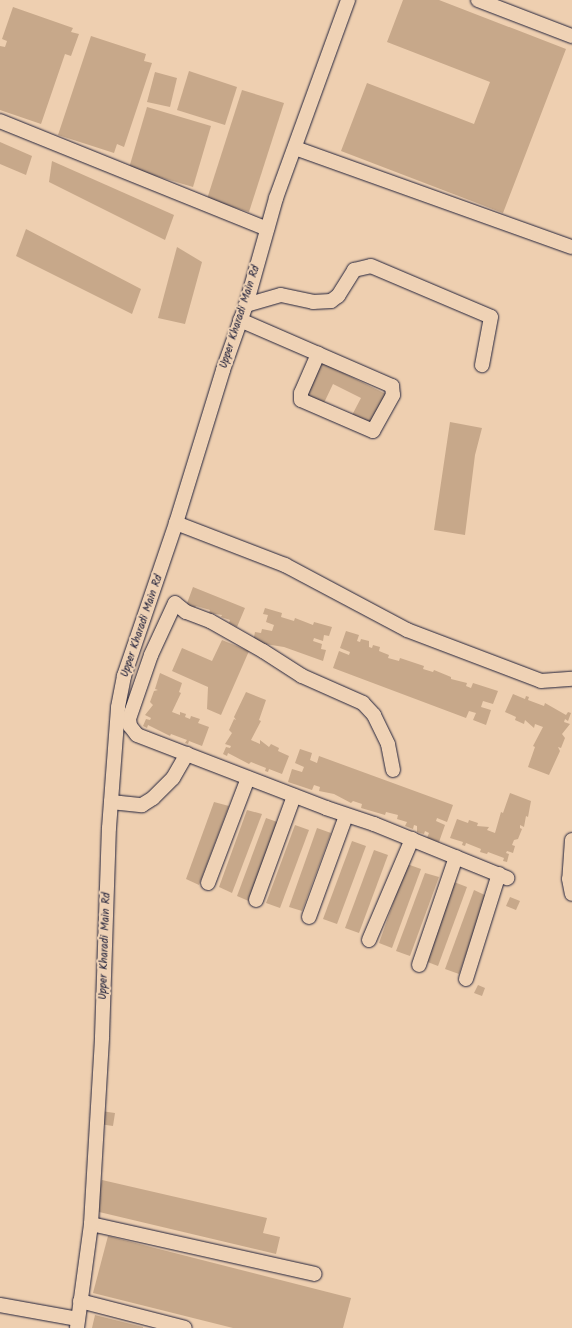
<!DOCTYPE html>
<style>
body{margin:0}
#map{position:relative;width:572px;height:1328px;overflow:hidden;background:#eecfb0;font-family:Kalam,sans-serif}
div>[style]{position:absolute}
.building>*{inset:0;background:#c7a88a}
.roads{filter:drop-shadow(0 0 1px #22223b) drop-shadow(0 0 1px #22223b)}
.minor>*{height:14px;margin:-7px;padding:0 7px;transform-origin:7px;border-radius:7px;background:#efd2b5}
span{translate:-50% -50%;white-space:nowrap;text-align:center;line-height:1.15;-webkit-text-stroke:4px #efd2b5;paint-order:stroke}
.street-label{font-size:11px;color:#22223b}
</style>
<div id="map">
<div class="building">
<i style="clip-path:polygon(403px 0,439px 0,566px 49px,503px 213px,341px 151px,367px 83px,474px 124px,490px 82px,387px 42px)"></i>
<i style="clip-path:polygon(13px 7px,73px 28px,71px 32px,79px 34px,71px 56px,65px 54px,41px 124px,0 110px,0 46px,5px 47px,7px 41px,2px 39px)"></i>
<i style="clip-path:polygon(91px 36px,146px 54px,144px 61px,152px 63px,124px 147px,117px 144px,114px 153px,58px 135px)"></i>
<i style="clip-path:polygon(189px 71px,237px 87px,225px 125px,177px 110px)"></i>
<i style="clip-path:polygon(155px 72px,177px 78px,170px 107px,147px 102px)"></i>
<i style="clip-path:polygon(242px 90px,284px 103px,249px 212px,207px 199px)"></i>
<i style="clip-path:polygon(147px 107px,211px 126px,193px 187px,129px 168px)"></i>
<i style="clip-path:polygon(0 142px,32px 156px,26px 175px,0 164px)"></i>
<i style="clip-path:polygon(52px 161px,174px 215px,165px 240px,49px 182px)"></i>
<i style="clip-path:polygon(26px 229px,141px 289px,132px 314px,16px 256px)"></i>
<i style="clip-path:polygon(177px 247px,202px 262px,185px 324px,158px 318px)"></i>
<i style="clip-path:polygon(321px 362px,386px 394px,369px 428px,350px 419px,361px 398px,333px 384px,323px 405px,304px 396px)"></i>
<i style="clip-path:polygon(450px 422px,482px 428px,475px 455px,465px 535px,434px 530px)"></i>
<i style="clip-path:polygon(193px 587px,245px 608px,237px 627px,229px 623px,230px 620px,221px 617px,222px 615px,209px 613px,210px 610px,196px 606px,194px 609px,186px 606px)"></i>
<i style="clip-path:polygon(265px 608px,282px 613px,281px 617px,294px 621px,295px 618px,313px 625px,314px 622px,332px 627px,329px 636px,324px 635px,323px 641px,314px 638px,313px 641px,322px 644px,321px 649px,326px 650px,323px 661px,284px 647px,253px 642px,255px 632px,261px 633px,262px 629px,272px 631px,274px 625px,266px 622px,268px 615px,263px 614px)"></i>
<i style="clip-path:polygon(346px 631px,359px 635px,357px 641px,360px 642px,361px 639px,369px 641px,369px 647px,372px 648px,373px 645px,380px 647px,379px 651px,389px 655px,388px 658px,399px 661px,400px 658px,424px 666px,423px 669px,433px 672px,434px 670px,451px 677px,451px 679px,467px 683px,466px 686px,471px 688px,473px 683px,498px 691px,493px 704px,483px 701px,481px 707px,491px 710px,486px 725px,473px 720px,476px 713px,469px 711px,466px 718px,333px 668px,339px 651px,349px 655px,350px 652px,340px 648px)"></i>
<i style="clip-path:polygon(222px 640px,249px 651px,221px 715px,207px 709px,208px 687px,172px 671px,182px 648px,212px 661px)"></i>
<i style="clip-path:polygon(160px 673px,182px 683px,179px 692px,181px 693px,172px 712px,180px 715px,180px 712px,186px 714px,185px 717px,190px 719px,191px 716px,200px 719px,198px 723px,209px 727px,202px 746px,189px 741px,188px 744px,185px 743px,187px 740px,171px 734px,170px 736px,148px 725px,147px 728px,143px 726px,146px 719px,150px 720px,151px 718px,145px 715px,153px 705px,150px 702px,154px 691px,158px 690px,155px 689px)"></i>
<i style="clip-path:polygon(246px 692px,266px 700px,259px 720px,261px 721px,251px 740px,260px 744px,260px 740px,269px 747px,271px 744px,279px 748px,278px 751px,289px 756px,282px 774px,269px 769px,268px 772px,265px 771px,266px 768px,251px 762px,249px 764px,228px 753px,227px 756px,223px 754px,226px 747px,230px 748px,231px 746px,225px 744px,232px 733px,229px 730px,234px 719px,236px 720px,234px 717px)"></i>
<i style="clip-path:polygon(513px 694px,525px 699px,526px 696px,529px 697px,528px 700px,544px 706px,545px 703px,566px 715px,568px 712px,571px 713px,568px 721px,565px 719px,564px 722px,570px 724px,562px 734px,565px 738px,561px 748px,558px 747px,560px 751px,549px 775px,528px 767px,535px 747px,533px 746px,543px 727px,535px 724px,534px 728px,525px 720px,524px 724px,515px 720px,516px 717px,505px 712px)"></i>
<i style="clip-path:polygon(300px 749px,312px 753px,310px 760px,317px 763px,319px 756px,453px 805px,447px 822px,437px 818px,436px 821px,445px 825px,439px 842px,427px 838px,429px 833px,425px 831px,424px 834px,417px 832px,417px 826px,414px 825px,413px 829px,405px 826px,407px 822px,397px 819px,398px 815px,386px 812px,385px 815px,361px 808px,362px 804px,353px 801px,351px 803px,334px 794px,319px 791px,320px 787px,314px 785px,312px 790px,288px 782px,292px 769px,302px 772px,304px 767px,295px 763px)"></i>
<i style="clip-path:polygon(510px 793px,531px 801px,528px 817px,526px 816px,524px 827px,520px 825px,520px 828px,522px 829px,518px 839px,514px 840px,512px 845px,515px 846px,513px 853px,507px 851px,506px 853px,509px 854px,507px 862px,503px 861px,504px 858px,488px 852px,487px 854px,480px 852px,481px 849px,466px 843px,465px 846px,462px 845px,463px 842px,450px 838px,457px 819px,468px 823px,469px 820px,478px 823px,477px 826px,489px 827px,487px 830px,495px 833px,501px 812px,503px 813px)"></i>
<i style="clip-path:polygon(214px 802px,229px 806px,199px 885px,186px 879px)"></i>
<i style="clip-path:polygon(247px 810px,262px 814px,232px 893px,219px 887px)"></i>
<i style="clip-path:polygon(266px 818px,280px 823px,251px 902px,237px 896px)"></i>
<i style="clip-path:polygon(295px 825px,309px 830px,280px 908px,266px 903px)"></i>
<i style="clip-path:polygon(317px 828px,331px 833px,302px 911px,289px 907px)"></i>
<i style="clip-path:polygon(352px 841px,366px 846px,337px 924px,323px 919px)"></i>
<i style="clip-path:polygon(374px 850px,388px 855px,359px 933px,345px 928px)"></i>
<i style="clip-path:polygon(407px 864px,421px 869px,392px 948px,379px 943px)"></i>
<i style="clip-path:polygon(425px 873px,439px 877px,410px 956px,396px 951px)"></i>
<i style="clip-path:polygon(454px 882px,467px 887px,438px 966px,425px 961px)"></i>
<i style="clip-path:polygon(474px 890px,487px 896px,459px 974px,445px 969px)"></i>
<i style="clip-path:polygon(510px 897px,520px 901px,516px 910px,506px 906px)"></i>
<i style="clip-path:polygon(478px 985px,485px 988px,482px 996px,474px 993px)"></i>
<i style="clip-path:polygon(101px 1111px,115px 1113px,113px 1126px,99px 1124px)"></i>
<i style="clip-path:polygon(102px 1180px,267px 1218px,263px 1233px,280px 1237px,276px 1254px,95px 1211px)"></i>
<i style="clip-path:polygon(108px 1236px,351px 1298px,343px 1328px,233px 1328px,93px 1293px)"></i>
<i style="clip-path:polygon(95px 1315px,143px 1327px,143px 1328px,92px 1328px)"></i>
</div>
<div class="roads">
<div class="minor">
<i style="left:478px;top:0;width:101px;rotate:21deg"></i>
<i style="left:0;top:121px;width:288px;rotate:22deg"></i>
<i style="left:295px;top:148px;width:294px;rotate:19.7deg"></i>
<i style="left:246px;top:305px;width:36px;rotate:-16deg"></i>
<i style="left:281px;top:295px;width:33px;rotate:12deg"></i>
<i style="left:313px;top:302px;width:18px;rotate:-3deg"></i>
<i style="left:331px;top:301px;width:9px;rotate:-36deg"></i>
<i style="left:338px;top:296px;width:31px;rotate:-58deg"></i>
<i style="left:354px;top:270px;width:17px;rotate:-13deg"></i>
<i style="left:371px;top:266px;width:130px;rotate:23deg"></i>
<i style="left:491px;top:317px;width:49px;rotate:100.6deg"></i>
<i style="left:240px;top:320px;width:166px;rotate:23.5deg"></i>
<i style="left:392px;top:386px;width:9px;rotate:84deg"></i>
<i style="left:393px;top:395px;width:41px;rotate:119.1deg"></i>
<i style="left:373px;top:431px;width:78px;rotate:-156.7deg"></i>
<i style="left:301px;top:400px;width:7px;rotate:-90deg"></i>
<i style="left:301px;top:393px;width:43px;rotate:-66.4deg"></i>
<i style="left:176px;top:523px;width:117px;rotate:21.1deg"></i>
<i style="left:285px;top:565px;width:138px;rotate:28deg"></i>
<i style="left:407px;top:630px;width:143px;rotate:20.8deg"></i>
<i style="left:541px;top:681px;width:31px;rotate:-4deg"></i>
<i style="left:393px;top:770px;width:26px;rotate:-101deg"></i>
<i style="left:388px;top:744px;width:32px;rotate:-116deg"></i>
<i style="left:374px;top:715px;width:16px;rotate:-133deg"></i>
<i style="left:363px;top:703px;width:67px;rotate:-156.1deg"></i>
<i style="left:302px;top:676px;width:46px;rotate:-147.3deg"></i>
<i style="left:263px;top:651px;width:61px;rotate:-150.5deg"></i>
<i style="left:210px;top:621px;width:26px;rotate:-159deg"></i>
<i style="left:186px;top:612px;width:14px;rotate:-141deg"></i>
<i style="left:175px;top:603px;width:57px;rotate:114.8deg"></i>
<i style="left:151px;top:655px;width:68px;rotate:109deg"></i>
<i style="left:129px;top:719px;width:7px;rotate:82deg"></i>
<i style="left:130px;top:726px;width:11px;rotate:52deg"></i>
<i style="left:137px;top:735px;width:203px;rotate:21.1deg"></i>
<i style="left:326px;top:808px;width:51px;rotate:18.4deg"></i>
<i style="left:374px;top:824px;width:144px;rotate:22.1deg"></i>
<i style="left:111px;top:802px;width:31px;rotate:6deg"></i>
<i style="left:142px;top:805px;width:13px;rotate:-32deg"></i>
<i style="left:153px;top:798px;width:28px;rotate:-45deg"></i>
<i style="left:173px;top:778px;width:28px;rotate:-60deg"></i>
<i style="left:572px;top:840px;width:39px;rotate:94deg"></i>
<i style="left:569px;top:879px;width:15px;rotate:79deg"></i>
<i style="left:208px;top:883px;width:112px;rotate:-69.1deg"></i>
<i style="left:256px;top:900px;width:111px;rotate:-69.9deg"></i>
<i style="left:309px;top:917px;width:108px;rotate:-69.9deg"></i>
<i style="left:369px;top:940px;width:110px;rotate:-66.9deg"></i>
<i style="left:419px;top:965px;width:114px;rotate:-71.1deg"></i>
<i style="left:466px;top:979px;width:110px;rotate:-72.6deg"></i>
<i style="left:91px;top:1224px;width:229px;rotate:12.6deg"></i>
<i style="left:80px;top:1301px;width:108px;rotate:14.4deg"></i>
<i style="left:0;top:1305px;width:79px;rotate:10.2deg"></i>
<i style="left:77px;top:1328px;width:105px;rotate:-82.3deg"></i>
<i style="left:91px;top:1224px;width:187px;rotate:-86.6deg"></i>
<i style="left:102px;top:1037px;width:209px;rotate:-88.1deg"></i>
<i style="left:109px;top:828px;width:121px;rotate:-85.7deg"></i>
<i style="left:118px;top:707px;width:32px;rotate:-79deg"></i>
<i style="left:124px;top:676px;width:162px;rotate:-71.2deg"></i>
<i style="left:176px;top:523px;width:160px;rotate:-72.9deg"></i>
<i style="left:223px;top:370px;width:69px;rotate:-70.5deg"></i>
<i style="left:246px;top:305px;width:111px;rotate:-74.3deg"></i>
<i style="left:276px;top:198px;width:211px;rotate:-70deg"></i>
</div>
</div>
<div class="street-label">
<span style="left:240px;top:317px;rotate:-72deg">Upper Kharadi Main Rd</span>
<span style="left:142px;top:626px;rotate:-71deg">Upper Kharadi Main Rd</span>
<span style="left:105px;top:946px;rotate:-88deg">Upper Kharadi Main Rd</span>
</div>
</div>
